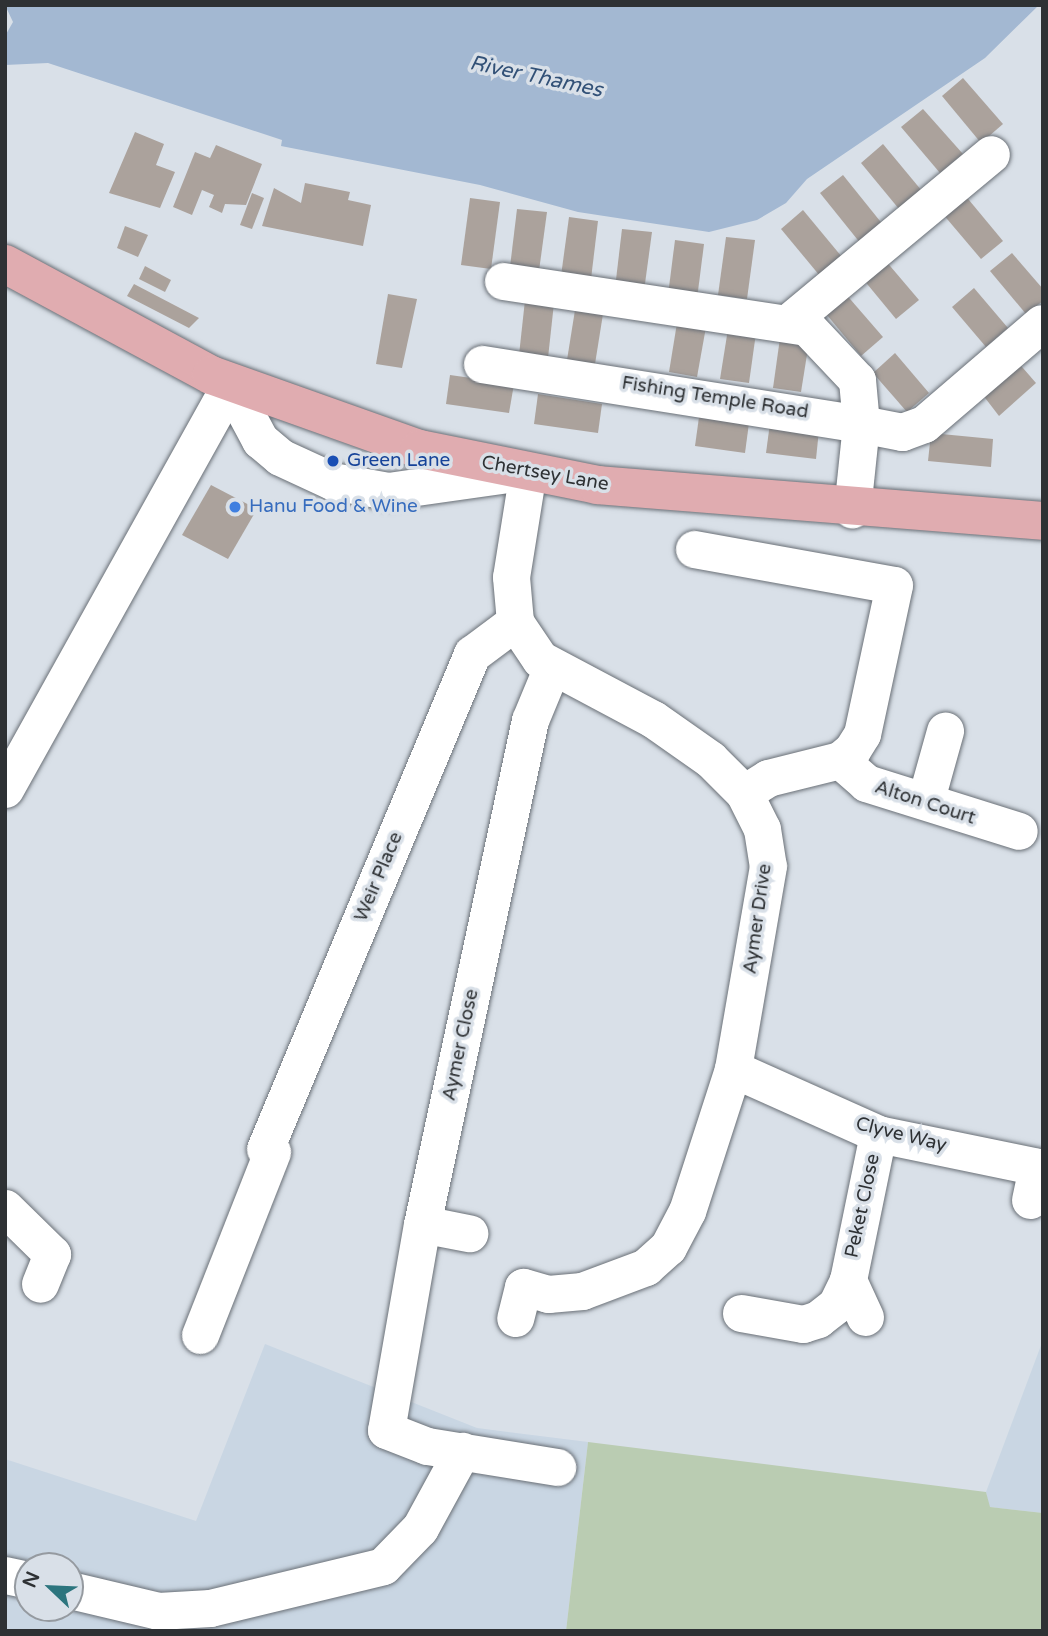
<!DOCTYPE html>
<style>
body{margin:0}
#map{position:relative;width:1048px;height:1636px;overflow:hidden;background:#d9e0e8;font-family:"Varela Round",sans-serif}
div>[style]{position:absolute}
.built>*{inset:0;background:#c9d6e3}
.green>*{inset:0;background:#baccb2}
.water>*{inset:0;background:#a3b8d2}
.building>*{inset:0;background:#aba29c}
.roads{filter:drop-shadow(0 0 2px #6a7077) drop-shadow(0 0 2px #6a7077)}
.minor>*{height:37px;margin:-18.5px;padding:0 18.5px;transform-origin:18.5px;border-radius:18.5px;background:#fff}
.major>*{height:38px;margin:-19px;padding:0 19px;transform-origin:19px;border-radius:19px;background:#e0acb0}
.dots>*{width:19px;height:19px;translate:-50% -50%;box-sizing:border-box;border:4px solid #d9e0e8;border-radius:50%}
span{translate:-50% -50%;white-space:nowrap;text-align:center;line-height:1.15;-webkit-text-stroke:7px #d9e0e8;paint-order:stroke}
.street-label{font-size:19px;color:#2e3134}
.transit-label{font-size:19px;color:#164399}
.left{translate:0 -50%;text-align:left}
.shop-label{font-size:19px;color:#366cbe}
.water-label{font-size:21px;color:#325177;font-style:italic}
.frame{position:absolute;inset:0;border:7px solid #2e3134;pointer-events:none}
.north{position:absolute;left:14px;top:1552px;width:70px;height:70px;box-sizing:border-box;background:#d9e0e8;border:2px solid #959aa0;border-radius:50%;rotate:293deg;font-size:19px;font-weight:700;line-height:28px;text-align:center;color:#2e3134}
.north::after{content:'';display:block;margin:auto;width:24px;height:32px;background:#2c757e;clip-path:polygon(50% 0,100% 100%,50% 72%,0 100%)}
</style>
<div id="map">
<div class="built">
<i style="clip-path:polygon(1043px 1340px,1043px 1513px,989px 1507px,986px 1492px)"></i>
<i style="clip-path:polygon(evenodd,265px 1344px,477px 1428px,588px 1442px,566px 1631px,5px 1631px,5px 1459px,196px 1521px,265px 1344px,28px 1566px,70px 1566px,70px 1608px,28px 1608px,28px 1566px)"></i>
</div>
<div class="green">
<i style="clip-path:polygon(588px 1442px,986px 1492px,990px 1507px,1043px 1513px,1043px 1631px,566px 1631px)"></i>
</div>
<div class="water">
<i style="clip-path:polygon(5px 5px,1039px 5px,985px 58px,807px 179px,786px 203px,757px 220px,709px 232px,578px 212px,480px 185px,281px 146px,282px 140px,48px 63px,5px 65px,5px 36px,13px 22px)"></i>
</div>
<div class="building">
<i style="clip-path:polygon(963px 78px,1003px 124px,981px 143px,942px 96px)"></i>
<i style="clip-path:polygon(923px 109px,963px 154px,940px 173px,901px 127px)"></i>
<i style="clip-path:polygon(135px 132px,164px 144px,156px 165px,175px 172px,160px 208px,109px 193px)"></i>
<i style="clip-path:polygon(883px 144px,922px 191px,899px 209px,861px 163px)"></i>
<i style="clip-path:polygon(216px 145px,262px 164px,246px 205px,225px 204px,222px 213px,209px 207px,214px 195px,202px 190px,192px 215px,173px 207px,195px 152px,210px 158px)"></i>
<i style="clip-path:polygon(843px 175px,884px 226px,861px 244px,820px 193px)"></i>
<i style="clip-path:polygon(305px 183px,350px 192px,348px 200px,371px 205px,363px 246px,262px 226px,274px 188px,301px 203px)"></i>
<i style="clip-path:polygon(252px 193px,264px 198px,252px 229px,240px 225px)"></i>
<i style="clip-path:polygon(964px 194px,1003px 241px,981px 259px,942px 213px)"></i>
<i style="clip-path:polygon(470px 198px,500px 202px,491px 269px,461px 265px)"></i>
<i style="clip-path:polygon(517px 209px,547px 212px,539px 271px,510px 267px)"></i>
<i style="clip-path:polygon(803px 210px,842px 257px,820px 276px,781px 229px)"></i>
<i style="clip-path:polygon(569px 217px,598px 221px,591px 279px,561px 276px)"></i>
<i style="clip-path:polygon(125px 226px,148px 235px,138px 257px,117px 248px)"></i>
<i style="clip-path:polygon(622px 229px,652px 232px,644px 291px,615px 288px)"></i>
<i style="clip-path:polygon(726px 237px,755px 240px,747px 299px,718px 295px)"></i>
<i style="clip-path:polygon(675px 240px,704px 244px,697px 299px,668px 295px)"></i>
<i style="clip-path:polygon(1012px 253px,1043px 289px,1043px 301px,1026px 314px,990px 271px)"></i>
<i style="clip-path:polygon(885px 260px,919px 300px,896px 319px,863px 279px)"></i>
<i style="clip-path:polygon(145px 266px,171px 280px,165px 292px,139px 279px)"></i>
<i style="clip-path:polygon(134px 284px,199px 318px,189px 328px,127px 296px)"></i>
<i style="clip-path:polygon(974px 288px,1008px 328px,986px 347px,952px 307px)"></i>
<i style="clip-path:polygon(844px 292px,883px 337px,861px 356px,822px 309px)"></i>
<i style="clip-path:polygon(388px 294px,417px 299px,402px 368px,376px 364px)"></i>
<i style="clip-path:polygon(525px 300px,554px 303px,548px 358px,519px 355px)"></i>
<i style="clip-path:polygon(575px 310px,603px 314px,595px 364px,567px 360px)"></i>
<i style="clip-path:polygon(677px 323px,706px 327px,697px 377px,669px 372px)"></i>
<i style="clip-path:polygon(728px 329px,756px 333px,749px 383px,720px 379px)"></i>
<i style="clip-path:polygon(780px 338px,809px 342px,801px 392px,773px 388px)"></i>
<i style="clip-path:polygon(895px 353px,929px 393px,907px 412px,873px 373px)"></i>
<i style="clip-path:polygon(1016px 360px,1036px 383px,999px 416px,979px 390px)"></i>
<i style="clip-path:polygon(450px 375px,514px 384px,509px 413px,446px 404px)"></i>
<i style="clip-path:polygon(538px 394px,602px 404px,598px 433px,534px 424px)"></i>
<i style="clip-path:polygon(699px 417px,749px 423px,745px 453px,695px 446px)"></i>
<i style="clip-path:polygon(770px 423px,819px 430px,816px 459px,766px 453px)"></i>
<i style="clip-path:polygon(931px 433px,993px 439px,991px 467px,928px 461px)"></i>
<i style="clip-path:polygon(211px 485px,257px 509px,228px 559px,182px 535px)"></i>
</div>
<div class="roads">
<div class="minor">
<i style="left:503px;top:281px;width:307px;rotate:8.6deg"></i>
<i style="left:807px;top:327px;width:73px;rotate:46.7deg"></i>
<i style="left:857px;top:380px;width:44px;rotate:84.8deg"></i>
<i style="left:861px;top:424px;width:42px;rotate:11deg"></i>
<i style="left:902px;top:432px;width:23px;rotate:-20deg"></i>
<i style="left:924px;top:424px;width:155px;rotate:-40.6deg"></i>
<i style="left:790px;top:321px;width:261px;rotate:-39.7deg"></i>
<i style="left:482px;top:364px;width:384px;rotate:9deg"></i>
<i style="left:861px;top:424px;width:86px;rotate:96deg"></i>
<i style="left:230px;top:384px;width:64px;rotate:61.8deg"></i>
<i style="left:260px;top:440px;width:26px;rotate:40deg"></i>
<i style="left:280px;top:457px;width:57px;rotate:24.8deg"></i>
<i style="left:332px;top:481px;width:57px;rotate:10.1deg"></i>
<i style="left:388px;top:491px;width:141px;rotate:-8.1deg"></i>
<i style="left:528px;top:471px;width:107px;rotate:99.1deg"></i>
<i style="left:511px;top:577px;width:45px;rotate:84.9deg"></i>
<i style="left:515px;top:622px;width:45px;rotate:56deg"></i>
<i style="left:540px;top:659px;width:128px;rotate:28deg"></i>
<i style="left:653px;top:719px;width:70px;rotate:35.1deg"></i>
<i style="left:710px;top:759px;width:48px;rotate:45deg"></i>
<i style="left:744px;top:793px;width:40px;rotate:63.4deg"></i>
<i style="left:762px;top:829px;width:37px;rotate:81deg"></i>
<i style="left:768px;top:866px;width:206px;rotate:99.8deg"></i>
<i style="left:733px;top:1069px;width:149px;rotate:107.9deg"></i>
<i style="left:687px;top:1211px;width:41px;rotate:117.8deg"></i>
<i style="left:668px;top:1247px;width:30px;rotate:138deg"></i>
<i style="left:646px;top:1267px;width:68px;rotate:159.4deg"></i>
<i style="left:582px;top:1291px;width:34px;rotate:175deg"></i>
<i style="left:548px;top:1294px;width:26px;rotate:-164deg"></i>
<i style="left:523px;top:1287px;width:32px;rotate:104deg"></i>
<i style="left:694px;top:549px;width:203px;rotate:10.2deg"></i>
<i style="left:894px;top:585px;width:152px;rotate:102.1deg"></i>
<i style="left:862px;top:734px;width:19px;rotate:122deg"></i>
<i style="left:852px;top:750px;width:16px;rotate:140deg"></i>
<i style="left:840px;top:760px;width:74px;rotate:166deg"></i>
<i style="left:768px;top:778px;width:28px;rotate:148deg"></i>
<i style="left:552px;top:667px;width:57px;rotate:112.5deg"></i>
<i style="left:530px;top:720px;width:515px;rotate:102.09deg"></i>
<i style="left:422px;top:1224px;width:209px;rotate:99.9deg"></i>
<i style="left:386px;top:1430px;width:44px;rotate:21.3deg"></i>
<i style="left:427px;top:1446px;width:132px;rotate:9.2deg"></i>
<i style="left:840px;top:760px;width:35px;rotate:41deg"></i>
<i style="left:866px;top:783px;width:160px;rotate:17.4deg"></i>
<i style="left:5px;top:789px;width:463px;rotate:-60.9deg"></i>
<i style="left:926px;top:799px;width:71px;rotate:-74.4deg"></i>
<i style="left:733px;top:1069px;width:159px;rotate:24.1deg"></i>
<i style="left:878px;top:1134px;width:168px;rotate:11.6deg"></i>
<i style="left:265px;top:1149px;width:537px;rotate:-67.31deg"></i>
<i style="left:472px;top:654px;width:54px;rotate:-36.7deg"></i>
<i style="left:1030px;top:1200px;width:34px;rotate:-78deg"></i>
<i style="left:5px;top:1208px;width:66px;rotate:44.4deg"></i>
<i style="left:52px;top:1254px;width:32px;rotate:112deg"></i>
<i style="left:437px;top:1227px;width:33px;rotate:11deg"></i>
<i style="left:741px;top:1313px;width:63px;rotate:10.1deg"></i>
<i style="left:803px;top:1324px;width:16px;rotate:-18deg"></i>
<i style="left:818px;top:1319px;width:23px;rotate:-38deg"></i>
<i style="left:836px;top:1305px;width:28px;rotate:-64deg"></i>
<i style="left:865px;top:1317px;width:41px;rotate:-114.7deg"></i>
<i style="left:848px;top:1280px;width:149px;rotate:-78.4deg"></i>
<i style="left:200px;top:1335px;width:197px;rotate:-68.5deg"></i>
<i style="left:5px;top:1575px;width:24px;rotate:12deg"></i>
<i style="left:70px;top:1590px;width:90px;rotate:13.4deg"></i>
<i style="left:158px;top:1611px;width:52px;rotate:-3.3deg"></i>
<i style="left:210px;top:1608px;width:178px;rotate:-13.6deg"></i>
<i style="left:383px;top:1566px;width:53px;rotate:-45.8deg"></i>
<i style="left:420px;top:1528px;width:88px;rotate:-61.4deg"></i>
</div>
<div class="major">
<i style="left:5px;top:264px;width:234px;rotate:28.3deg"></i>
<i style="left:211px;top:375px;width:221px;rotate:19.6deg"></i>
<i style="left:419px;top:449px;width:182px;rotate:11.4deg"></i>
<i style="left:597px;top:485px;width:447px;rotate:4.6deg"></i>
</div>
</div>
<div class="dots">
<i style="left:333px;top:461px;background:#1a4fb4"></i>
<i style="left:235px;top:507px;background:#3f7fe0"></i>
</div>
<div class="street-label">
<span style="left:715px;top:398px;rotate:9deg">Fishing Temple Road</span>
<span style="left:545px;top:474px;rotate:10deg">Chertsey Lane</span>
<span style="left:925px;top:803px;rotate:18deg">Alton Court</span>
<span style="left:379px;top:877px;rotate:-67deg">Weir Place</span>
<span style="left:758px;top:919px;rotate:-82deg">Aymer Drive</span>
<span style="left:461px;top:1045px;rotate:-78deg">Aymer Close</span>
<span style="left:901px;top:1135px;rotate:14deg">Clyve Way</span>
<span style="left:863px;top:1206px;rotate:-78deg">Peket Close</span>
</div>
<div class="transit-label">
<span class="left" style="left:347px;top:461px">Green Lane</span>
</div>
<div class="shop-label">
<span class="left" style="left:249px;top:507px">Hanu Food &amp; Wine</span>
</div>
<div class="water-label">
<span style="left:536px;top:77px;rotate:12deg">River Thames</span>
</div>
<div class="frame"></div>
<div class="north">N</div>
</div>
